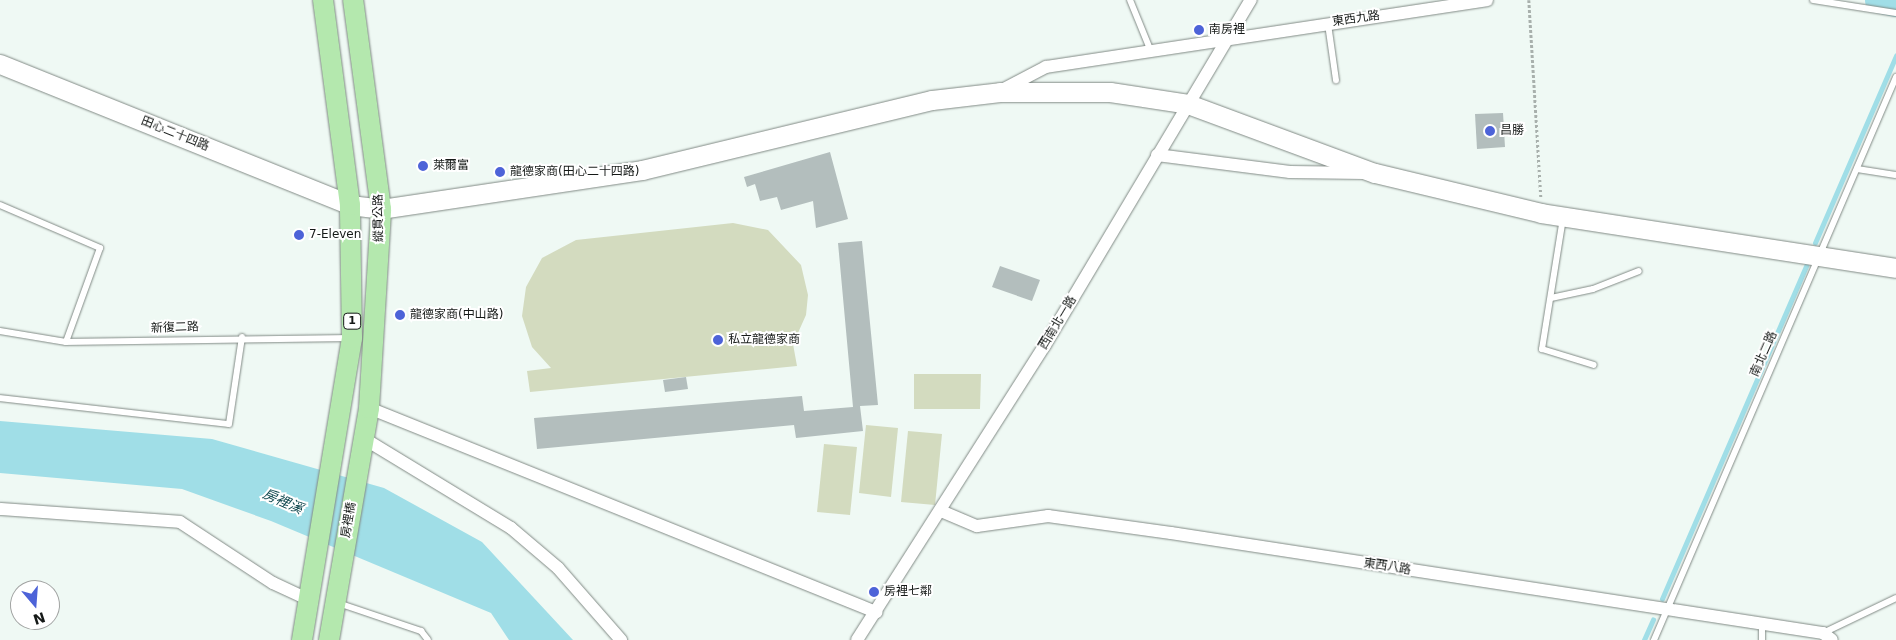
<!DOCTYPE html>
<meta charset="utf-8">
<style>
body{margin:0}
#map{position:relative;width:1896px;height:640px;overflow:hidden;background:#eff9f4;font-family:"DejaVu Sans","Noto Sans TC",sans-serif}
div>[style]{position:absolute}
.green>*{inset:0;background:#d3dbbf}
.water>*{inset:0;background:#a0dee7}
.stream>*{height:4.5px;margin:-2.25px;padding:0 2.25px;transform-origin:2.25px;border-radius:2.25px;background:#a0dee7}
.river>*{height:25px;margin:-12.5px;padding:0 12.5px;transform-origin:12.5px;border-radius:12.5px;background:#a0dee7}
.building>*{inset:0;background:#b3bebd}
.path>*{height:2.5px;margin-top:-1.25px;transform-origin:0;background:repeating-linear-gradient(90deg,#a8b0ac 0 2.5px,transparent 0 5px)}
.roads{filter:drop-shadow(0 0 1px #818a85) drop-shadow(0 0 1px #818a85)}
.lane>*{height:6px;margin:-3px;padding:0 3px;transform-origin:3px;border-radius:3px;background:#fff}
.street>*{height:12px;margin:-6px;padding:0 6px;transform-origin:6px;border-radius:6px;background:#fff}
.secondary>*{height:19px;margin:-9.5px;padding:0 9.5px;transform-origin:9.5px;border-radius:9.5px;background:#fff}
.primary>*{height:20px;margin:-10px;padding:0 10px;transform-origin:10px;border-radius:10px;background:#b4e8ae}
.dots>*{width:14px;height:14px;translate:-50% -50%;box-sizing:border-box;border:2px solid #fff;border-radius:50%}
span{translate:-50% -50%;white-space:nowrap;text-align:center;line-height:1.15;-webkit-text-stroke:4px #fff;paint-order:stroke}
.shield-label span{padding:1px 4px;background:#fff;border:1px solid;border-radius:4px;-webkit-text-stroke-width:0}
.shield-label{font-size:11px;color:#151917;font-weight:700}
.street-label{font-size:12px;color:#151917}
.poi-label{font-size:12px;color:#151917}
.left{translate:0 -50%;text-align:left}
.water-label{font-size:14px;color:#10484f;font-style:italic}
.north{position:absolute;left:10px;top:580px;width:50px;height:50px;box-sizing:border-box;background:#fff;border:1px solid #a1a3a2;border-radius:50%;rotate:162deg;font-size:14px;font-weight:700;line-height:20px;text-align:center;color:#151917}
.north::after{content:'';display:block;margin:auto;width:18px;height:22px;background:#4d63d8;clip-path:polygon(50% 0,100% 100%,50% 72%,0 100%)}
</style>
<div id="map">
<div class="green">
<i style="clip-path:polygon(733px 223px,768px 230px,801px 265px,808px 295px,806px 315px,793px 344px,797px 366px,530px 392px,527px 371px,551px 368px,532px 347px,522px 316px,526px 287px,542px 258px,576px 240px)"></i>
<i style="clip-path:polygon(914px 374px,981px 374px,980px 409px,914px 409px)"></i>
<i style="clip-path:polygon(866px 425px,898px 428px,891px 497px,859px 493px)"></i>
<i style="clip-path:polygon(908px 431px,942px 434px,935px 505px,901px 502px)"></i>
<i style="clip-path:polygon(824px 444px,857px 447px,850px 515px,817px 512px)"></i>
</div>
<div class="water">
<i style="clip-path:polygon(0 421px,212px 439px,384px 488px,482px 542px,573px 640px,509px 640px,491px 613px,271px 521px,182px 489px,0 473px)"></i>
</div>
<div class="stream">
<i style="left:1815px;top:243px;width:204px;rotate:-66.6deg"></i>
<i style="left:1662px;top:599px;width:363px;rotate:-66.6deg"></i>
<i style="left:1644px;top:640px;width:22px;rotate:-66deg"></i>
</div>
<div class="river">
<i style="left:1877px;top:0;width:19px;rotate:12deg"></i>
</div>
<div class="building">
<i style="clip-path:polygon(1503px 113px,1505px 147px,1477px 149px,1475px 114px)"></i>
<i style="clip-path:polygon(830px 152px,848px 219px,816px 228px,813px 201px,781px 210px,777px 197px,760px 201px,755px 184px,747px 187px,744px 177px)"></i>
<i style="clip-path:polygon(862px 241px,878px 405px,860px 406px,863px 431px,796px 438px,794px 425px,537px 449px,534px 418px,802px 396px,804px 411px,853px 407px,838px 243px)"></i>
<i style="clip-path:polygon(1000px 266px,1040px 280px,1032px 301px,992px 287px)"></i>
<i style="clip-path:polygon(686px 377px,688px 389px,665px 392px,663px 380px)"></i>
</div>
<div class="path">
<i style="left:1529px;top:0;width:198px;rotate:86.5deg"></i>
</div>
<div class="roads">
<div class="lane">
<i style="left:1130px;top:0;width:53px;rotate:67.8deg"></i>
<i style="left:1813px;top:0;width:84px;rotate:8.9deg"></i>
<i style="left:1328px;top:24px;width:57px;rotate:81.9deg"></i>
<i style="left:1857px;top:169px;width:39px;rotate:9deg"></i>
<i style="left:0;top:205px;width:109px;rotate:23.3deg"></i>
<i style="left:100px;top:248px;width:100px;rotate:109.9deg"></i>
<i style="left:1563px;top:218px;width:133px;rotate:99.1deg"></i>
<i style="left:1542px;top:349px;width:54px;rotate:17.1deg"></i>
<i style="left:1551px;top:298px;width:43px;rotate:-12.1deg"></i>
<i style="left:1593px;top:289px;width:49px;rotate:-21.4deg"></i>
<i style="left:0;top:331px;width:67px;rotate:9.5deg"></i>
<i style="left:66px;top:342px;width:282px;rotate:-0.8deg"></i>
<i style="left:0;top:398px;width:230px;rotate:6.5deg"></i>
<i style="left:229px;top:424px;width:88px;rotate:-81.5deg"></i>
<i style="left:338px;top:603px;width:88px;rotate:18.6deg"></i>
<i style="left:421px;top:631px;width:11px;rotate:52deg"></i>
<i style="left:1823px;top:633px;width:81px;rotate:-25.6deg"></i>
<i style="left:1654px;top:640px;width:613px;rotate:-66.74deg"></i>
<i style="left:1762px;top:640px;width:16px;rotate:-90deg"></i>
</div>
<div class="street">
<i style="left:1002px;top:90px;width:50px;rotate:-27.6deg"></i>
<i style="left:1046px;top:67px;width:446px;rotate:-8.6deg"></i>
<i style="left:1157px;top:155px;width:134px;rotate:7.3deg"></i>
<i style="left:1290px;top:172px;width:75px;rotate:0.8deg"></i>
<i style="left:369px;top:408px;width:547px;rotate:21.92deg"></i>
<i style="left:363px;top:438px;width:173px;rotate:31.3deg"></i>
<i style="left:511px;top:528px;width:62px;rotate:40.4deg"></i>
<i style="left:558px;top:568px;width:96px;rotate:48.8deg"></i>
<i style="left:0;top:509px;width:180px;rotate:4.1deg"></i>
<i style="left:180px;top:522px;width:111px;rotate:33.3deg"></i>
<i style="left:273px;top:583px;width:40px;rotate:25deg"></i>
<i style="left:941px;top:511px;width:39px;rotate:23deg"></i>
<i style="left:977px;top:526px;width:72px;rotate:-8deg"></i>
<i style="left:1048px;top:516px;width:124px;rotate:7.9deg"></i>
<i style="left:1171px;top:533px;width:660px;rotate:8.72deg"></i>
<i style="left:1823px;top:633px;width:11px;rotate:38deg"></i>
<i style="left:857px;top:640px;width:350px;rotate:-57.5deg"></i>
<i style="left:1045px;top:345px;width:402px;rotate:-59.2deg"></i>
</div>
<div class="secondary">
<i style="left:0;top:64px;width:377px;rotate:21.9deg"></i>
<i style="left:350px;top:205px;width:31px;rotate:7deg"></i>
<i style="left:381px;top:209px;width:264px;rotate:-8.5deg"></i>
<i style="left:642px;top:170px;width:298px;rotate:-13.6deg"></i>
<i style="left:932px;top:100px;width:68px;rotate:-6.7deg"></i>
<i style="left:1000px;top:92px;width:110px"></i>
<i style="left:1110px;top:92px;width:79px;rotate:8.7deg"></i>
<i style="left:1188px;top:104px;width:199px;rotate:20.3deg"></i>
<i style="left:1375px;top:173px;width:171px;rotate:13.5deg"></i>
<i style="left:1541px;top:213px;width:359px;rotate:8.8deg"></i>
</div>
<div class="primary">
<i style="left:302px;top:640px;width:306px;rotate:-80.6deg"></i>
<i style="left:352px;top:338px;width:133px;rotate:-90.9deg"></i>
<i style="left:350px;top:205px;width:207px;rotate:-97.5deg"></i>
<i style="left:329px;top:640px;width:235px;rotate:-80.2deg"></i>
<i style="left:369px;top:408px;width:199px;rotate:-86.5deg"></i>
<i style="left:381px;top:209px;width:211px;rotate:-97.6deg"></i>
</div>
</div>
<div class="dots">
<i style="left:1199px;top:30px;background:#4d63d8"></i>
<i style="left:1490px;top:131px;background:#4d63d8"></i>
<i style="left:423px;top:166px;background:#4d63d8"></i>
<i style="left:500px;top:172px;background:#4d63d8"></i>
<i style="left:299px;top:235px;background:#4d63d8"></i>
<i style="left:400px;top:315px;background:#4d63d8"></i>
<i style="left:718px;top:340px;background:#4d63d8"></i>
<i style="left:874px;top:592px;background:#4d63d8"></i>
</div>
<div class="shield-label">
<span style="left:352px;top:321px">1</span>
</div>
<div class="street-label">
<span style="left:1356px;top:19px;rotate:-8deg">東西九路</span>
<span style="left:175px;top:134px;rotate:22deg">田心二十四路</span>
<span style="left:379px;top:218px;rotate:-91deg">縱貫公路</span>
<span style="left:1058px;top:323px;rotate:-59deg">西南北一路</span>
<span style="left:175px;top:328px;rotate:-2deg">新復二路</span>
<span style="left:1764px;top:354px;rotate:-66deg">南北二路</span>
<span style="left:349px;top:520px;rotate:-80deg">房裡橋</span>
<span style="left:1387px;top:567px;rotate:9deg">東西八路</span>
</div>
<div class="poi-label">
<span class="left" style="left:1209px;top:30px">南房裡</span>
<span class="left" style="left:1500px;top:131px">昌勝</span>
<span class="left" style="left:433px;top:166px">萊爾富</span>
<span class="left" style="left:510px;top:172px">龍德家商(田心二十四路)</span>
<span class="left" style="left:309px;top:235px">7-Eleven</span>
<span class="left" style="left:410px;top:315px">龍德家商(中山路)</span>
<span class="left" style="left:728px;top:340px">私立龍德家商</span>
<span class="left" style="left:884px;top:592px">房裡七鄰</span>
</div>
<div class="water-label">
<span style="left:283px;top:501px;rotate:24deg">房裡溪</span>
</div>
<div class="north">N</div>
</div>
